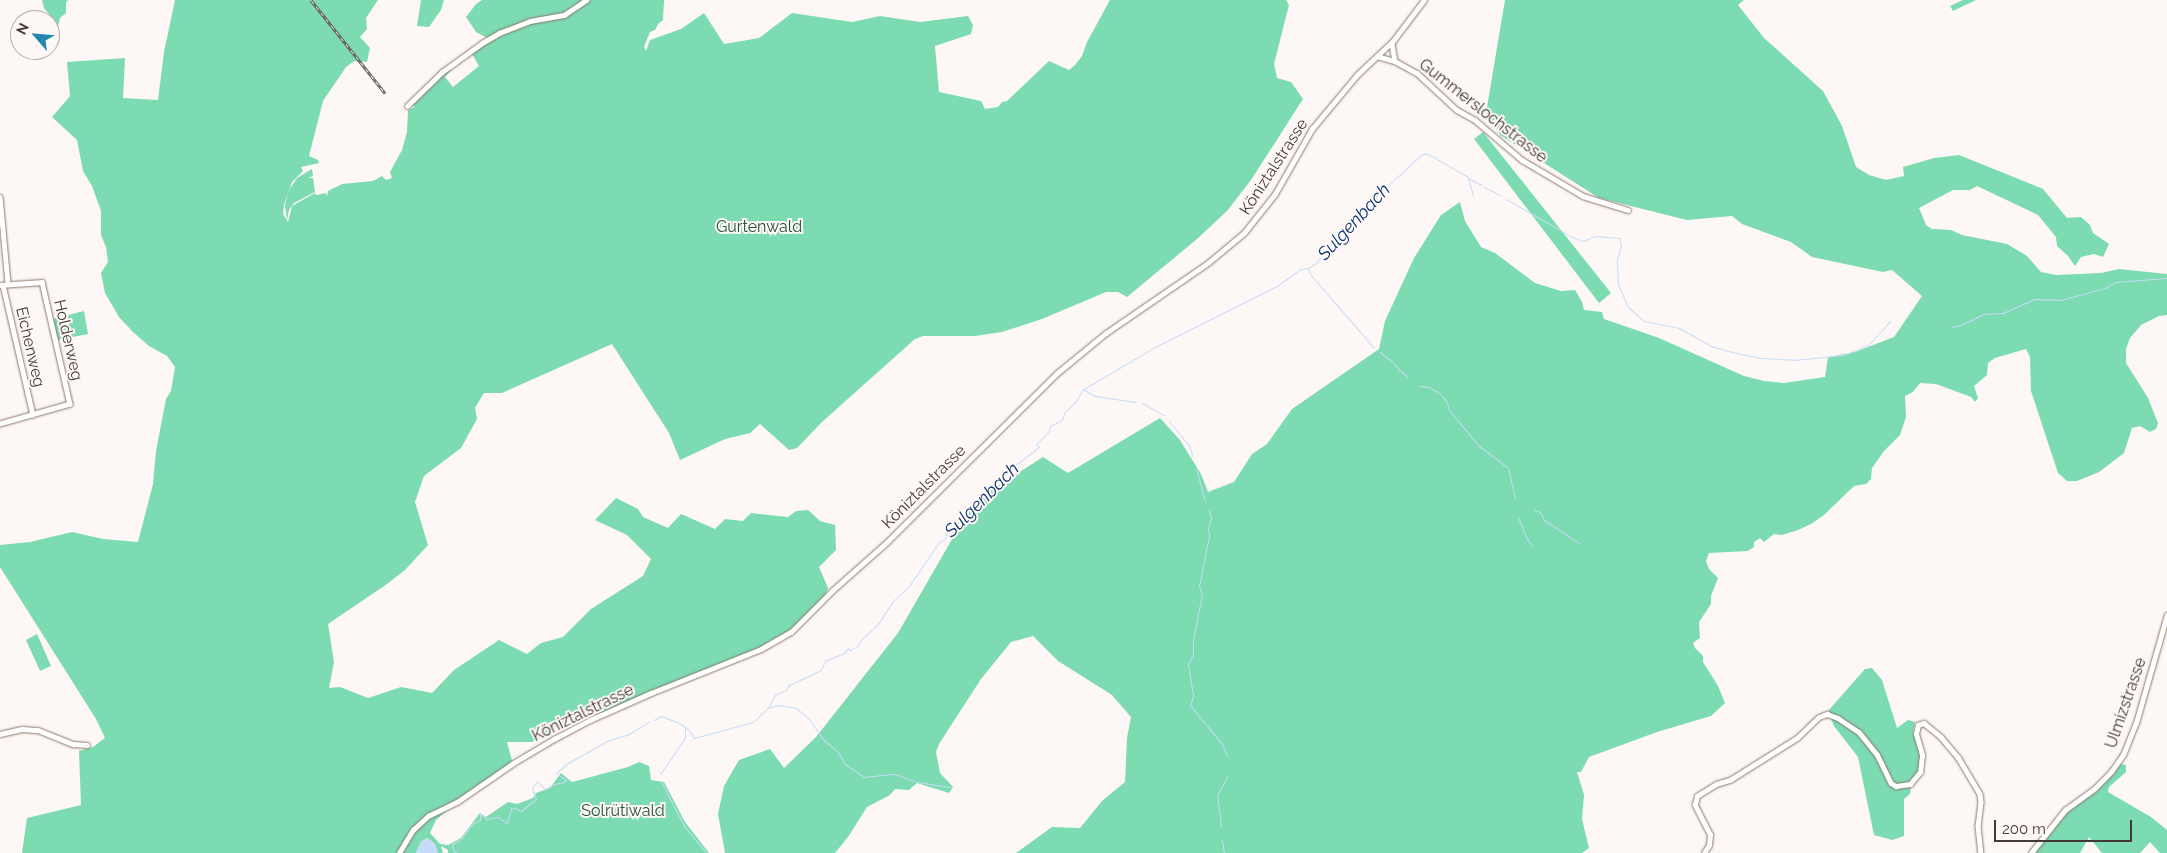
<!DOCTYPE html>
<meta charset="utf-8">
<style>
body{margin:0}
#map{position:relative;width:2167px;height:853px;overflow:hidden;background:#fdf8f5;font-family:Raleway,sans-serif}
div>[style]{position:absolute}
.green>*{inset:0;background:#7cdbb1}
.water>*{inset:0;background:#c7dbf9}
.stream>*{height:1px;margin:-0.5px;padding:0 0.5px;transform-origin:0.5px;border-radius:0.5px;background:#c7dbf9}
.roads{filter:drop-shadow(0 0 1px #8d776b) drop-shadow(0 0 1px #8d776b)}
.street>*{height:4.5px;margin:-2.25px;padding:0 2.25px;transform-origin:2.25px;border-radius:2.25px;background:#fff}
.rail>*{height:3px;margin-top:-1.5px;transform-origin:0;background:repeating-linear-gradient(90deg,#fdf8f5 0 4px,#635a56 0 8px);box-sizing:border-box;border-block:1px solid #635a56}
span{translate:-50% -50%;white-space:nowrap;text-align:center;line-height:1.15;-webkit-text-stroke:4px #fdf8f5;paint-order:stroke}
.street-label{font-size:16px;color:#443a35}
.park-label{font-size:16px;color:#234f3d}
.water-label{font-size:18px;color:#0a3373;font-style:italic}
.north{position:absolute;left:10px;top:10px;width:50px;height:50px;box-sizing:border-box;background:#fdf8f5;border:1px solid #b3aca8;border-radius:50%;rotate:297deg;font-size:14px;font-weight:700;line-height:20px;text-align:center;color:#443a35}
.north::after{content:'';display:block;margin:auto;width:18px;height:22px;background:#2286b0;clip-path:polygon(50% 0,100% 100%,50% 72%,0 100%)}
.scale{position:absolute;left:1994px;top:820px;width:138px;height:22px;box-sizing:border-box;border:2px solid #443a35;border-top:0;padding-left:6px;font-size:15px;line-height:18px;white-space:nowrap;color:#443a35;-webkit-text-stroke:4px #fdf8f5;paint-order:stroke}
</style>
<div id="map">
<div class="green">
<i style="clip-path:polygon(42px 0,68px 0,66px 3px,66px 13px,60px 18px,58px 26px,44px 8px)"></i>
<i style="clip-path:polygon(175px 0,378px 0,366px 18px,367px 29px,360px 37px,370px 48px,367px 62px,354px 61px,346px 67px,323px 101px,309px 156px,318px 160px,319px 163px,301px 167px,303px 171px,292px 182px,284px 205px,283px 214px,288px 222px,292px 206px,315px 193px,316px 195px,326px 193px,327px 197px,328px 191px,342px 184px,373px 181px,382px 176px,386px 180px,392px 178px,390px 172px,402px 150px,407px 132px,408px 110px,415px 107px,411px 104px,451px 67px,452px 69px,445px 77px,453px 87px,479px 66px,471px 52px,483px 44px,538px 20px,555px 18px,588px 0,664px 0,663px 20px,658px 24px,655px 30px,650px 32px,644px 47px,646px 51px,650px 40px,681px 29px,704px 13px,724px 44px,759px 38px,792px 13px,852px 22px,880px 16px,920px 22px,968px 16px,973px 25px,971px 34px,935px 46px,939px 92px,981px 101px,985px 109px,998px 107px,1002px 102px,1007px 101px,1049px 61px,1069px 70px,1075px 65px,1082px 56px,1087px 42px,1110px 0,1286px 0,1289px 5px,1274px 64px,1277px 78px,1291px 82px,1303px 99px,1251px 180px,1227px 211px,1197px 239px,1127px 297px,1118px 292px,1106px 292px,1042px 319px,1002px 332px,975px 336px,923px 336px,915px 339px,822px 422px,797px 448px,789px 450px,760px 424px,750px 433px,725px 439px,680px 460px,669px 433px,612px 344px,502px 393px,484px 393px,475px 408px,477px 419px,461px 448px,424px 476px,415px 502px,428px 545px,405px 570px,387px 584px,328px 624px,334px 662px,329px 688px,340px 687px,368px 698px,401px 687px,432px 693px,454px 670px,499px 640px,527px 654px,541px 643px,563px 637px,591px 609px,643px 576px,651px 559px,627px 535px,595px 520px,616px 498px,638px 509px,643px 517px,668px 528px,681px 514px,715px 529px,725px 519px,743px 521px,751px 513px,788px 517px,796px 511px,808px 510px,820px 521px,835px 525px,836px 550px,819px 567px,828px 588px,823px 600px,801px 622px,774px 643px,658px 691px,621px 710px,599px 716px,594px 705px,574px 719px,557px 725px,553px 732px,532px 742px,507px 742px,513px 764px,457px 802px,436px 820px,430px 833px,440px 844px,448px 845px,461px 838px,480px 813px,486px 817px,508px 802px,517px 804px,533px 798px,536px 793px,550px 788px,561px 773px,572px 782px,628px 767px,639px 762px,649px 766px,651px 780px,664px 782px,685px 822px,709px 853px,448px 853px,448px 850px,441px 846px,443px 853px,438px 853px,435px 844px,427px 838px,421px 842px,416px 853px,22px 853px,27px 818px,81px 805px,79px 751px,93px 747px,105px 738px,96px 719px,0 567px,0 545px,30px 542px,72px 532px,103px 539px,138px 542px,153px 484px,156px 451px,166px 399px,171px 391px,175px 367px,167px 356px,149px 346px,133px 332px,119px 317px,105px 293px,101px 273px,108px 262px,106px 247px,101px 235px,101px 211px,92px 186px,83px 171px,77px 140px,52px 117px,70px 96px,67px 62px,125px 58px,123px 98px,158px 100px,164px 52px)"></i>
<i style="clip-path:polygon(421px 0,444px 0,441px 10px,429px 27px,417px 26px)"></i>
<i style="clip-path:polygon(482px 0,583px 0,563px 13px,530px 19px,487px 38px,476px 32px,466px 17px,476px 4px)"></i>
<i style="clip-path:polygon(1505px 0,1744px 0,1738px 5px,1764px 38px,1823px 91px,1842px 126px,1856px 167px,1869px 175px,1886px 180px,1904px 176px,1903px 167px,1934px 158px,1959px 155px,2043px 189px,2067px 218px,2081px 217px,2090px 225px,2093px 233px,2109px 244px,2103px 257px,2094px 254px,2081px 257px,2075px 266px,2068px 256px,2057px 246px,2056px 237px,2038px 215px,1977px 186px,1970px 190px,1953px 190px,1919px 208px,1926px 225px,1932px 229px,1951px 230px,1962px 235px,2007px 244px,2027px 256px,2041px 272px,2056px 275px,2101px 273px,2119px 269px,2167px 274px,2167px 315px,2159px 316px,2141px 325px,2130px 338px,2126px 349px,2126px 363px,2148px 398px,2158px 423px,2156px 429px,2150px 432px,2140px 426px,2132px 428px,2124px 453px,2099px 472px,2077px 481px,2067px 481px,2058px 473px,2031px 391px,2030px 357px,2026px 349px,1995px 358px,1988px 363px,1987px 375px,1974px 386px,1978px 398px,1975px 402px,1971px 397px,1936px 384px,1920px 383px,1913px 392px,1905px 396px,1906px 417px,1900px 435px,1884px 451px,1872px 468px,1871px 479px,1866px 484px,1854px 486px,1824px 515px,1811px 524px,1798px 530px,1782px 535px,1774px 534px,1764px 542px,1760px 538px,1754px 542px,1754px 547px,1748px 551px,1709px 553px,1706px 561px,1709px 569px,1718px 578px,1711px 596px,1711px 604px,1699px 622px,1700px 638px,1693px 643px,1695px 648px,1703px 656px,1703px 662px,1718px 686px,1725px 703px,1711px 716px,1657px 732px,1589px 757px,1581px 772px,1577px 772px,1584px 795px,1582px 819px,1589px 848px,1582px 853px,1016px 853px,1052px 827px,1080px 828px,1102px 801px,1125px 782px,1127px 738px,1131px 717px,1112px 695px,1058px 661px,1033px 636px,1011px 642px,981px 679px,939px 744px,936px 752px,940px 773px,953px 787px,949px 793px,917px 783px,909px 790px,895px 789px,890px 795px,867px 807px,848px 837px,835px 853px,725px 853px,718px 814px,724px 786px,739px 760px,770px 749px,784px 768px,816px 737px,898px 633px,974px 501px,1043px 457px,1068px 473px,1160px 418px,1180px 440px,1201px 474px,1208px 492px,1234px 482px,1252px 454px,1267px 444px,1292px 409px,1379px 349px,1385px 321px,1414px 258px,1441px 215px,1460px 202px,1465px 221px,1481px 247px,1495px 253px,1535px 283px,1561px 291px,1575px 290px,1582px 302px,1584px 310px,1602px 312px,1604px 319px,1659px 338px,1744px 376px,1764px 381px,1784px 383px,1825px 377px,1828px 357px,1855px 352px,1894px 337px,1922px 296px,1892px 270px,1883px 272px,1812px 257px,1791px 242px,1742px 224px,1732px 216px,1687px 220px,1599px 198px,1500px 135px,1486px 113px)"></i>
<i style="clip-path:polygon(1963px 0,1976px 0,1953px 11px,1950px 6px)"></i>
<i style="clip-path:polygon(1483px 132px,1611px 293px,1599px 303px,1474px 139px)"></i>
<i style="clip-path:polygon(312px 169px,313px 176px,308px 178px,313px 178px,315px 192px,294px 203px,289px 210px,287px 220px,285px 205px,289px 190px,297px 178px)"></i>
<i style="clip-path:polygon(84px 311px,88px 334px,58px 340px,53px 319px)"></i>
<i style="clip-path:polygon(37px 634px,51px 666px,40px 671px,26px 640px)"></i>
<i style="clip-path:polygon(1872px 668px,1882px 680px,1897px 728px,1908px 720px,1915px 722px,1913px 732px,1921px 757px,1920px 771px,1912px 780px,1910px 794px,1904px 799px,1904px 836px,1892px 840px,1874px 835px,1858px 757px,1834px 726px,1828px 711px,1865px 669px)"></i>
<i style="clip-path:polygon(2121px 764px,2126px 765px,2126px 772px,2109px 787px,2108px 792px,2151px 817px,2167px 830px,2167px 853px,2160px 853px,2150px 842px,2140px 853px,2102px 853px,2089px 837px,2080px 853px,2035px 853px,2061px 817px,2094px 793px)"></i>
</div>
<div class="water">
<i style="clip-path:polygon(427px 838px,435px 844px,438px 853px,416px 853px,421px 842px)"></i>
</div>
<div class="stream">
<i style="left:1468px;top:178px;width:15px;rotate:28deg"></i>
<i style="left:1484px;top:187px;width:18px;rotate:27deg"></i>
<i style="left:1506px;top:199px;width:76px;rotate:29.9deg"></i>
<i style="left:1572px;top:237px;width:12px;rotate:20deg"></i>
<i style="left:1583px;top:241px;width:13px;rotate:-23deg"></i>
<i style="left:1595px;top:236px;width:24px;rotate:5deg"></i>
<i style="left:1619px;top:238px;width:7px;rotate:74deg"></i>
<i style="left:1621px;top:245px;width:16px;rotate:105deg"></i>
<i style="left:1617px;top:260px;width:24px;rotate:88deg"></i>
<i style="left:1618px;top:284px;width:25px;rotate:67deg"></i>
<i style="left:1628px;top:307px;width:21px;rotate:41deg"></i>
<i style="left:1644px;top:321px;width:36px;rotate:11deg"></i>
<i style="left:1679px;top:328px;width:37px;rotate:29deg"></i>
<i style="left:1711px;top:346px;width:22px;rotate:16deg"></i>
<i style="left:1732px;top:352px;width:29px;rotate:12deg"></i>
<i style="left:1760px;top:358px;width:34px;rotate:3deg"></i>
<i style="left:1794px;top:360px;width:50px;rotate:-5.7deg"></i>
<i style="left:1844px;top:355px;width:26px;rotate:-23deg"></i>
<i style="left:1868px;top:345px;width:33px;rotate:-47deg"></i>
<i style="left:1308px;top:268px;width:6px;rotate:72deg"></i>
<i style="left:1310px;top:274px;width:98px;rotate:49.1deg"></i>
<i style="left:1951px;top:327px;width:10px;rotate:-11deg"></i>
<i style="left:1961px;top:325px;width:25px;rotate:-26deg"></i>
<i style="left:1984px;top:314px;width:19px;rotate:-3deg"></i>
<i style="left:2003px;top:313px;width:34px;rotate:-24deg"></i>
<i style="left:2034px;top:299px;width:27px;rotate:2deg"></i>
<i style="left:2061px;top:300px;width:46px;rotate:-15.3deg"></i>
<i style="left:2105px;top:288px;width:12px;rotate:-31deg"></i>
<i style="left:2115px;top:282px;width:52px;rotate:-4.4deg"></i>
<i style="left:1380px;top:352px;width:15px;rotate:37deg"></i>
<i style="left:1392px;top:361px;width:11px;rotate:52deg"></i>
<i style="left:1399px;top:370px;width:10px;rotate:37deg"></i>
<i style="left:1419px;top:386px;width:10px;rotate:6deg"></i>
<i style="left:1429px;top:387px;width:13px;rotate:32deg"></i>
<i style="left:1440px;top:394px;width:11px;rotate:49deg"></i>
<i style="left:1447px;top:402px;width:8px;rotate:76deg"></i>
<i style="left:1449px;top:410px;width:47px;rotate:50.2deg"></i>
<i style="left:1479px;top:446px;width:36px;rotate:37deg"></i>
<i style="left:1508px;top:468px;width:31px;rotate:77deg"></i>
<i style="left:1084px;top:390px;width:13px;rotate:29deg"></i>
<i style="left:1095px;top:396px;width:41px;rotate:8.3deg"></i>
<i style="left:1142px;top:403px;width:25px;rotate:29deg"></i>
<i style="left:1169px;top:421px;width:33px;rotate:51deg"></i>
<i style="left:1190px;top:447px;width:9px;rotate:77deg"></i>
<i style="left:1196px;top:468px;width:35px;rotate:75deg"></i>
<i style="left:1209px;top:510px;width:7px;rotate:74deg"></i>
<i style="left:1211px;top:517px;width:12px;rotate:104deg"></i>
<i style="left:1208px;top:529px;width:7px;rotate:82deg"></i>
<i style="left:1209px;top:536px;width:51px;rotate:101.3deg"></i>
<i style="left:1199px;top:586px;width:9px;rotate:69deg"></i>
<i style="left:1202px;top:594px;width:47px;rotate:101.1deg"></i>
<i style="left:1193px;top:640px;width:14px;rotate:90deg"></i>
<i style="left:1193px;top:654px;width:11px;rotate:117deg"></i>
<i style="left:1188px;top:664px;width:33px;rotate:81deg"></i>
<i style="left:1193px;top:697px;width:9px;rotate:111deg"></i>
<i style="left:1190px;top:705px;width:50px;rotate:50.6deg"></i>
<i style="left:1222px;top:744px;width:13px;rotate:67deg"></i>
<i style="left:1534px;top:510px;width:6px;rotate:18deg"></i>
<i style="left:1540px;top:512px;width:9px;rotate:63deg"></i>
<i style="left:1544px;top:520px;width:42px;rotate:33.3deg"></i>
<i style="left:1518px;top:517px;width:24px;rotate:68deg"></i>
<i style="left:1527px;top:539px;width:9px;rotate:54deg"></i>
<i style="left:768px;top:708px;width:10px;rotate:-17deg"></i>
<i style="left:778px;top:705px;width:18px;rotate:9deg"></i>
<i style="left:796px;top:708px;width:17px;rotate:40deg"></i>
<i style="left:809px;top:719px;width:24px;rotate:55deg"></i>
<i style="left:823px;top:739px;width:20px;rotate:41deg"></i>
<i style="left:838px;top:752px;width:14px;rotate:60deg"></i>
<i style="left:845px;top:764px;width:23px;rotate:34deg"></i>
<i style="left:864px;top:777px;width:31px;rotate:-6deg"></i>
<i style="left:895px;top:774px;width:23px;rotate:20deg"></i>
<i style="left:654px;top:720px;width:8px;rotate:-30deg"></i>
<i style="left:661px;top:716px;width:19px;rotate:21deg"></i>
<i style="left:679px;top:723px;width:12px;rotate:35deg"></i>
<i style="left:689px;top:730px;width:9px;rotate:58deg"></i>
<i style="left:694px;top:738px;width:61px;rotate:-15.2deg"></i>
<i style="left:753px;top:722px;width:21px;rotate:-43deg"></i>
<i style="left:768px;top:708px;width:15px;rotate:-62deg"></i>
<i style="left:775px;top:695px;width:12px;rotate:-24deg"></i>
<i style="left:786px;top:690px;width:6px;rotate:-59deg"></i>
<i style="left:789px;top:685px;width:35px;rotate:-25deg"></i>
<i style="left:821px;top:670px;width:10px;rotate:-66deg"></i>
<i style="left:825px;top:661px;width:21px;rotate:-23deg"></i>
<i style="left:844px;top:653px;width:6px;rotate:-51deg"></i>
<i style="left:848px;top:648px;width:3px;rotate:45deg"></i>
<i style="left:850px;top:650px;width:9px;rotate:-27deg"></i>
<i style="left:858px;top:646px;width:5px;rotate:-68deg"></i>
<i style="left:860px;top:641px;width:25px;rotate:-43deg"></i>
<i style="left:878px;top:624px;width:27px;rotate:-57deg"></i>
<i style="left:893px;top:601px;width:22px;rotate:-43deg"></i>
<i style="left:909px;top:586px;width:53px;rotate:-55.7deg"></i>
<i style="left:939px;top:542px;width:7px;rotate:-27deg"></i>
<i style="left:945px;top:539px;width:5px;rotate:-79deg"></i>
<i style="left:946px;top:534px;width:4px;rotate:14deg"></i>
<i style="left:950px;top:535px;width:4px;rotate:-27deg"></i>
<i style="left:954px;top:533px;width:11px;rotate:-68deg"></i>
<i style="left:958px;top:523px;width:40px;rotate:-48deg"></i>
<i style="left:985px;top:493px;width:8px;rotate:-23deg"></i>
<i style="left:992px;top:490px;width:18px;rotate:-56deg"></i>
<i style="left:1002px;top:475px;width:46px;rotate:-37.1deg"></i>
<i style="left:1039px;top:447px;width:4px;rotate:-135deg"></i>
<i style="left:1036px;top:444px;width:18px;rotate:-45deg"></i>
<i style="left:1049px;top:431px;width:5px;rotate:-79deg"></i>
<i style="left:1050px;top:426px;width:13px;rotate:-27deg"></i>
<i style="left:1062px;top:420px;width:7px;rotate:-74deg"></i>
<i style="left:1064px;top:413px;width:18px;rotate:-45deg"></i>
<i style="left:1077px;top:400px;width:11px;rotate:-63deg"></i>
<i style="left:1082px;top:390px;width:85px;rotate:-30.5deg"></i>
<i style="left:1155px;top:347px;width:136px;rotate:-26.6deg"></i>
<i style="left:1277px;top:286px;width:29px;rotate:-36deg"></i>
<i style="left:1300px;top:269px;width:8px;rotate:-7deg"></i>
<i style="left:1308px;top:268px;width:9px;rotate:-32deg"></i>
<i style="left:1316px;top:263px;width:58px;rotate:-50.6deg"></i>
<i style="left:1353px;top:218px;width:94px;rotate:-42.8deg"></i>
<i style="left:1422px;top:154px;width:6px"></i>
<i style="left:1428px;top:154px;width:46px;rotate:29.9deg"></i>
<i style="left:1468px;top:177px;width:20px;rotate:75deg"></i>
<i style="left:660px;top:774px;width:44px;rotate:-55.2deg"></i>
<i style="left:685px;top:738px;width:10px;rotate:-90deg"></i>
<i style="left:661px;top:781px;width:51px;rotate:62.9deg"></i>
<i style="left:684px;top:826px;width:35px;rotate:50deg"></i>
<i style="left:918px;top:782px;width:33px;rotate:9deg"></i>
<i style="left:1221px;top:826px;width:31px;rotate:-97deg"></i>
<i style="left:1217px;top:795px;width:21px;rotate:-61deg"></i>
<i style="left:1222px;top:840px;width:13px;rotate:81deg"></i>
<i style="left:457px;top:853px;width:5px;rotate:-143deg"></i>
<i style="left:453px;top:850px;width:6px;rotate:-99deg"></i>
<i style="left:452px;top:844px;width:10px;rotate:-29deg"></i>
<i style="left:461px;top:839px;width:20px;rotate:-53deg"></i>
<i style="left:473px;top:823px;width:8px;rotate:-23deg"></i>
<i style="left:480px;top:820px;width:6px;rotate:-90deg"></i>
<i style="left:480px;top:814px;width:9px;rotate:36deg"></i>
<i style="left:487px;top:819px;width:11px;rotate:-10deg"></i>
<i style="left:498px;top:817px;width:11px;rotate:34deg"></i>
<i style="left:507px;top:823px;width:15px;rotate:-74deg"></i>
<i style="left:511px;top:809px;width:4px;rotate:-14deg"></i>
<i style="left:515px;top:808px;width:7px;rotate:27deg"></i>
<i style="left:521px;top:811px;width:19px;rotate:-39deg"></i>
<i style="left:536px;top:799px;width:12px;rotate:-110deg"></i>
<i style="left:532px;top:788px;width:9px;rotate:-54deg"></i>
<i style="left:537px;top:781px;width:11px;rotate:45deg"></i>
<i style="left:545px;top:789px;width:10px;rotate:-29deg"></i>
<i style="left:554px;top:784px;width:10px;rotate:-11deg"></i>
<i style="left:564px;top:782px;width:3px;rotate:-45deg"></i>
<i style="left:566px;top:780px;width:12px;rotate:-145deg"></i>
<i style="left:556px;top:773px;width:16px;rotate:-40deg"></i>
<i style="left:568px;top:763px;width:47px;rotate:-29.3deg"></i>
<i style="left:609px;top:740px;width:19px;rotate:-16deg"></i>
<i style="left:627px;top:735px;width:26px;rotate:-31deg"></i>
</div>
<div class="roads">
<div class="street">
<i style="left:1392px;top:43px;width:18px;rotate:81deg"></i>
<i style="left:1377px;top:56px;width:19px;rotate:16deg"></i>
<i style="left:1395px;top:61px;width:25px;rotate:29deg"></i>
<i style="left:1417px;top:73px;width:54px;rotate:42.8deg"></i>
<i style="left:1457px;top:110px;width:21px;rotate:29deg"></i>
<i style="left:1475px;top:120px;width:62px;rotate:40.4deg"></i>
<i style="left:1522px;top:160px;width:71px;rotate:30.5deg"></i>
<i style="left:1583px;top:196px;width:47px;rotate:17.3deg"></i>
<i style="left:407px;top:106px;width:49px;rotate:-44.2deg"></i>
<i style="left:442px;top:72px;width:49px;rotate:-35.9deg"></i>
<i style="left:482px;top:43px;width:20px;rotate:-30deg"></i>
<i style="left:499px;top:33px;width:33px;rotate:-21deg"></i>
<i style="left:530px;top:21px;width:35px;rotate:-10deg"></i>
<i style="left:564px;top:15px;width:27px;rotate:-34deg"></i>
<i style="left:0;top:197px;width:87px;rotate:84.7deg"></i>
<i style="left:0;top:285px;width:42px;rotate:-4.1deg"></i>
<i style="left:42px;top:282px;width:125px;rotate:77.1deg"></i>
<i style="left:70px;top:404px;width:73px;rotate:164.1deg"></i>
<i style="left:3px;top:285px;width:133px;rotate:77deg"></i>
<i style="left:0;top:734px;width:23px;rotate:-13deg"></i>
<i style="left:22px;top:729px;width:16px;rotate:4deg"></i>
<i style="left:38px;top:730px;width:38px;rotate:22deg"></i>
<i style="left:73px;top:744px;width:14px;rotate:4deg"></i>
<i style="left:399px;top:853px;width:27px;rotate:-59deg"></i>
<i style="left:413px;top:830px;width:21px;rotate:-43deg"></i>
<i style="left:428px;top:816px;width:32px;rotate:-26deg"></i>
<i style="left:457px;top:802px;width:67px;rotate:-34.6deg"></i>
<i style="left:512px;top:764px;width:49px;rotate:-30.8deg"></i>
<i style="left:554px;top:739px;width:41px;rotate:-27.8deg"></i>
<i style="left:590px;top:720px;width:67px;rotate:-23.9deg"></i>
<i style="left:651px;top:693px;width:118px;rotate:-21.8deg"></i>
<i style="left:761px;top:649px;width:34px;rotate:-30deg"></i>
<i style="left:791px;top:632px;width:59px;rotate:-45deg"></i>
<i style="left:833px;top:590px;width:72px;rotate:-41.6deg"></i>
<i style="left:887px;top:542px;width:238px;rotate:-44.8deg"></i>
<i style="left:1056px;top:374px;width:65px;rotate:-39.4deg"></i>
<i style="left:1106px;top:333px;width:124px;rotate:-34.5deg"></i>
<i style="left:1208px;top:263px;width:47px;rotate:-39.8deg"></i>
<i style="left:1244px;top:233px;width:50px;rotate:-51.5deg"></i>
<i style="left:1275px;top:194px;width:75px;rotate:-60.4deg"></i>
<i style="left:1312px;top:129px;width:70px;rotate:-50.2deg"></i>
<i style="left:1357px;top:75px;width:50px;rotate:-43.4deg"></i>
<i style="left:1393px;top:41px;width:51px;rotate:-52.9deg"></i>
<i style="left:1704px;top:853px;width:9px;rotate:-58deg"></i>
<i style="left:1709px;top:845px;width:10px;rotate:-84deg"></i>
<i style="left:1710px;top:835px;width:34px;rotate:-117deg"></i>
<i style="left:1695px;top:805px;width:9px;rotate:-77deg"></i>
<i style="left:1697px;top:796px;width:22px;rotate:-32deg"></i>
<i style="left:1716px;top:784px;width:15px;rotate:-16deg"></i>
<i style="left:1730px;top:780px;width:79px;rotate:-32.1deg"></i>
<i style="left:1797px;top:738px;width:30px;rotate:-44deg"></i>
<i style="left:1819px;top:717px;width:9px;rotate:-21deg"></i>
<i style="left:1827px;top:714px;width:12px;rotate:20deg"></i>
<i style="left:1838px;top:718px;width:25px;rotate:34deg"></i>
<i style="left:1859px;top:732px;width:28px;rotate:51deg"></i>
<i style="left:1877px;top:754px;width:32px;rotate:64deg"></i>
<i style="left:1891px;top:783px;width:6px;rotate:31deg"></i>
<i style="left:1896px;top:786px;width:14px;rotate:-8deg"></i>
<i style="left:1910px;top:784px;width:16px;rotate:-50deg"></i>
<i style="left:1920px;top:772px;width:17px;rotate:-83deg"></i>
<i style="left:1922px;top:755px;width:22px;rotate:-106deg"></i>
<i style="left:1916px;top:734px;width:9px;rotate:-77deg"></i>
<i style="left:1918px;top:725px;width:6px;rotate:-18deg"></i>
<i style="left:1924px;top:723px;width:22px;rotate:39deg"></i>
<i style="left:1941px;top:737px;width:26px;rotate:50deg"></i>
<i style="left:1958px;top:757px;width:43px;rotate:59.3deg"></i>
<i style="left:1980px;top:794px;width:8px;rotate:83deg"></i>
<i style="left:1981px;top:802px;width:24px;rotate:97deg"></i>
<i style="left:1978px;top:826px;width:27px;rotate:84deg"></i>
<i style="left:2031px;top:853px;width:55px;rotate:-51.7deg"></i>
<i style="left:2065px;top:810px;width:37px;rotate:-36deg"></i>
<i style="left:2095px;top:788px;width:23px;rotate:-45deg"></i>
<i style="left:2111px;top:772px;width:21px;rotate:-55deg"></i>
<i style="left:2123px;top:755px;width:35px;rotate:-68deg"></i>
<i style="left:2136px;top:723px;width:112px;rotate:-74deg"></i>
</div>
</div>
<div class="rail">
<i style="left:311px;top:0;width:119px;rotate:51.5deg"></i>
</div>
<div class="street-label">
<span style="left:1483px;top:111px;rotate:38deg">Gummerslochstrasse</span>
<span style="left:1274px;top:167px;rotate:-57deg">Köniztalstrasse</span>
<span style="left:68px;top:340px;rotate:77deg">Holderweg</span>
<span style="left:30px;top:347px;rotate:77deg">Eichenweg</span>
<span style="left:924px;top:487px;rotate:-45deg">Köniztalstrasse</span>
<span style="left:2126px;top:703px;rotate:-71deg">Ulmizstrasse</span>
<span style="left:583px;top:713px;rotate:-26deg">Köniztalstrasse</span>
</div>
<div class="park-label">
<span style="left:759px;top:227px">Gurtenwald</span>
<span style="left:623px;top:811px">Solrütiwald</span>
</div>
<div class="water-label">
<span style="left:1354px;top:222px;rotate:-47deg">Sulgenbach</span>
<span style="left:982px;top:500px;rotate:-45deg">Sulgenbach</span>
</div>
<div class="north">N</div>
<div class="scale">200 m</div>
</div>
